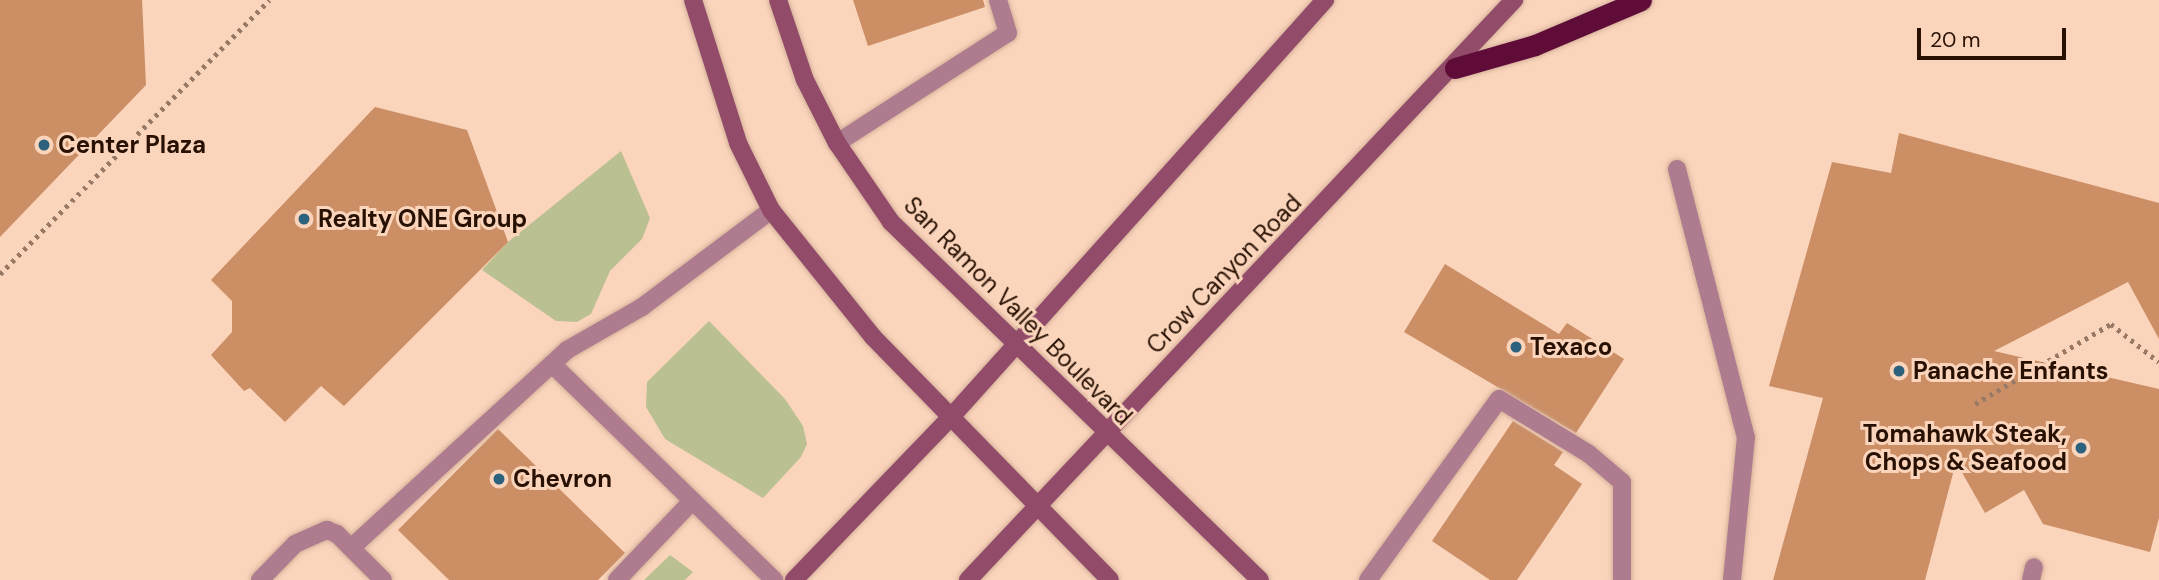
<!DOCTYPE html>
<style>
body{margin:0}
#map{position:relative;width:2159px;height:580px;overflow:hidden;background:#fad4bb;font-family:"DM Sans",sans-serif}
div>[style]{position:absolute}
.green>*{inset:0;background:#bac091}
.building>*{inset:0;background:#cb8e65}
.path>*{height:4.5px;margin-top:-2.25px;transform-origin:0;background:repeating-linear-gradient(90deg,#987965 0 3.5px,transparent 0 8.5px)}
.roads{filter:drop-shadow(0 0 2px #d4b19a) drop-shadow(0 0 2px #d4b19a)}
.service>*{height:18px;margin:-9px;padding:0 9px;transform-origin:9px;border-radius:9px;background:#ae7b8f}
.secondary>*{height:18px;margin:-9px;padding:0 9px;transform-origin:9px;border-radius:9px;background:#934b6a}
.motorway>*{height:21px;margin:-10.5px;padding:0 10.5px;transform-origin:10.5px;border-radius:10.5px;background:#600c39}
.dots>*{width:19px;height:19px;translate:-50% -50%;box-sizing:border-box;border:4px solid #fad4bb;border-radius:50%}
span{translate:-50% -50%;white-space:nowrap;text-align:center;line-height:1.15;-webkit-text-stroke:6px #fad4bb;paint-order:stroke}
.poi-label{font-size:24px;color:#281103;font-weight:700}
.left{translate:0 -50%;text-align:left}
.right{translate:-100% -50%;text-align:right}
.street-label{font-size:24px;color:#281103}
.scale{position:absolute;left:1917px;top:28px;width:149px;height:32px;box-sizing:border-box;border:4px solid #281103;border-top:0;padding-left:9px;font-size:21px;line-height:24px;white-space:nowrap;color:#281103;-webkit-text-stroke:5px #fad4bb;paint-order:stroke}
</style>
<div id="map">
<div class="green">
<i style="clip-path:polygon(621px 151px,650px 218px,642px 239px,610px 271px,591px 314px,577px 322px,556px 321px,482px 270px,508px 242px)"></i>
<i style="clip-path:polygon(709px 321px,785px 399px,803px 426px,807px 444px,801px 457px,763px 498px,665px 439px,646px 407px,647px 382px)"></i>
<i style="clip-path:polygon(670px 555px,693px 572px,685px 580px,644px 580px)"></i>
</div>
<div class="building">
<i style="clip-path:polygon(0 0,142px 0,146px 85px,0 237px)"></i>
<i style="clip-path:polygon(853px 0,983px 0,985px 7px,868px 46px)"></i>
<i style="clip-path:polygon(375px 107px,467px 130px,508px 242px,344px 406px,321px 386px,285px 422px,250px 388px,244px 391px,211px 355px,232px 332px,232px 301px,211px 280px)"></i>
<i style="clip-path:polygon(1899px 133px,2159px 203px,2159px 339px,2128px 282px,1994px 351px,2159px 389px,2159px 518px,2150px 552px,2043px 524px,2024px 490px,1985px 513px,1956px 462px,1925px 580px,1773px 580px,1823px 398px,1769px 386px,1832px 162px,1891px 173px)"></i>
<i style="clip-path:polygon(1445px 264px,1559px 334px,1567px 323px,1624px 359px,1576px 433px,1404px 332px)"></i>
<i style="clip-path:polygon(1513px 421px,1563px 452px,1554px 465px,1582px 484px,1517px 580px,1490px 580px,1432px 541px)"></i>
<i style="clip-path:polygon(498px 429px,625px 553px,598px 580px,449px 580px,398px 530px)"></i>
</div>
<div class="path">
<i style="left:0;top:274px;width:384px;rotate:-45.5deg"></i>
<i style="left:1975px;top:404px;width:158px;rotate:-30.5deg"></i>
<i style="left:2111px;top:324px;width:61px;rotate:38.4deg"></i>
</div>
<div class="roads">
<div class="service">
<i style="left:837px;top:143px;width:203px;rotate:-32.8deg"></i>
<i style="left:1008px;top:33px;width:34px;rotate:-107deg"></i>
<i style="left:1677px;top:169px;width:277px;rotate:75.6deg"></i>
<i style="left:1746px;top:437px;width:144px;rotate:95.6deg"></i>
<i style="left:552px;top:364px;width:310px;rotate:44.2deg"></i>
<i style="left:351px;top:548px;width:293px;rotate:-42.5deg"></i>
<i style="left:567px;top:350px;width:86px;rotate:-29.8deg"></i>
<i style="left:642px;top:307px;width:161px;rotate:-36.9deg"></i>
<i style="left:260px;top:580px;width:50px;rotate:-45.8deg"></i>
<i style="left:295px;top:544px;width:35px;rotate:-24deg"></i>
<i style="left:327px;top:530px;width:11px;rotate:22deg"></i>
<i style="left:337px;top:534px;width:65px;rotate:45deg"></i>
<i style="left:617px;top:580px;width:109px;rotate:-46.5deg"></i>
<i style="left:1368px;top:580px;width:223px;rotate:-54.1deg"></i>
<i style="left:1499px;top:399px;width:105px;rotate:31.4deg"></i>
<i style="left:1589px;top:454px;width:43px;rotate:40.3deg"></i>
<i style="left:1622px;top:482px;width:98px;rotate:90deg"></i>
<i style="left:2031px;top:580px;width:13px;rotate:-77deg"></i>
</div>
<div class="secondary">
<i style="left:693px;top:0;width:150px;rotate:72.5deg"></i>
<i style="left:738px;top:143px;width:75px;rotate:63.8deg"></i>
<i style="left:771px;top:210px;width:163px;rotate:51.2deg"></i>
<i style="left:873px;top:337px;width:339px;rotate:45.7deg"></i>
<i style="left:778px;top:0;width:84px;rotate:71.4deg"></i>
<i style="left:805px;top:80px;width:71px;rotate:63.1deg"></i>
<i style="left:837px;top:143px;width:96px;rotate:55.6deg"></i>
<i style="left:891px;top:222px;width:514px;rotate:44.13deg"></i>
<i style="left:794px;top:580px;width:228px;rotate:-46.1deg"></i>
<i style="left:952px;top:416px;width:559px;rotate:-48.12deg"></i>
<i style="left:968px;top:580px;width:797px;rotate:-46.73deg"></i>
</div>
<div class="motorway">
<i style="left:1455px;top:68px;width:83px;rotate:-16deg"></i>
<i style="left:1535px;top:45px;width:115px;rotate:-23deg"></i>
</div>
</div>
<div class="dots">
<i style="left:44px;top:145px;background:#2d627e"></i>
<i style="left:304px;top:219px;background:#2d627e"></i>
<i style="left:1516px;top:347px;background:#2d627e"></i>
<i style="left:1899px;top:371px;background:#2d627e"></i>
<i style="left:2081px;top:448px;background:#2d627e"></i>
<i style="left:499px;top:479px;background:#2d627e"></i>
</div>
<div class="poi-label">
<span class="left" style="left:58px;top:145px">Center Plaza</span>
<span class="left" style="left:318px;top:219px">Realty ONE Group</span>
<span class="left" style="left:1530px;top:347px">Texaco</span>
<span class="left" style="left:1913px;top:371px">Panache Enfants</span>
<span class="right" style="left:2067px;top:448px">Tomahawk Steak,<br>Chops &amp; Seafood</span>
<span class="left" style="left:513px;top:479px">Chevron</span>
</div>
<div class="street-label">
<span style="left:1224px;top:274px;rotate:-46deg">Crow Canyon Road</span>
<span style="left:1018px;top:311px;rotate:45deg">San Ramon Valley Boulevard</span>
</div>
<div class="scale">20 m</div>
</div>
